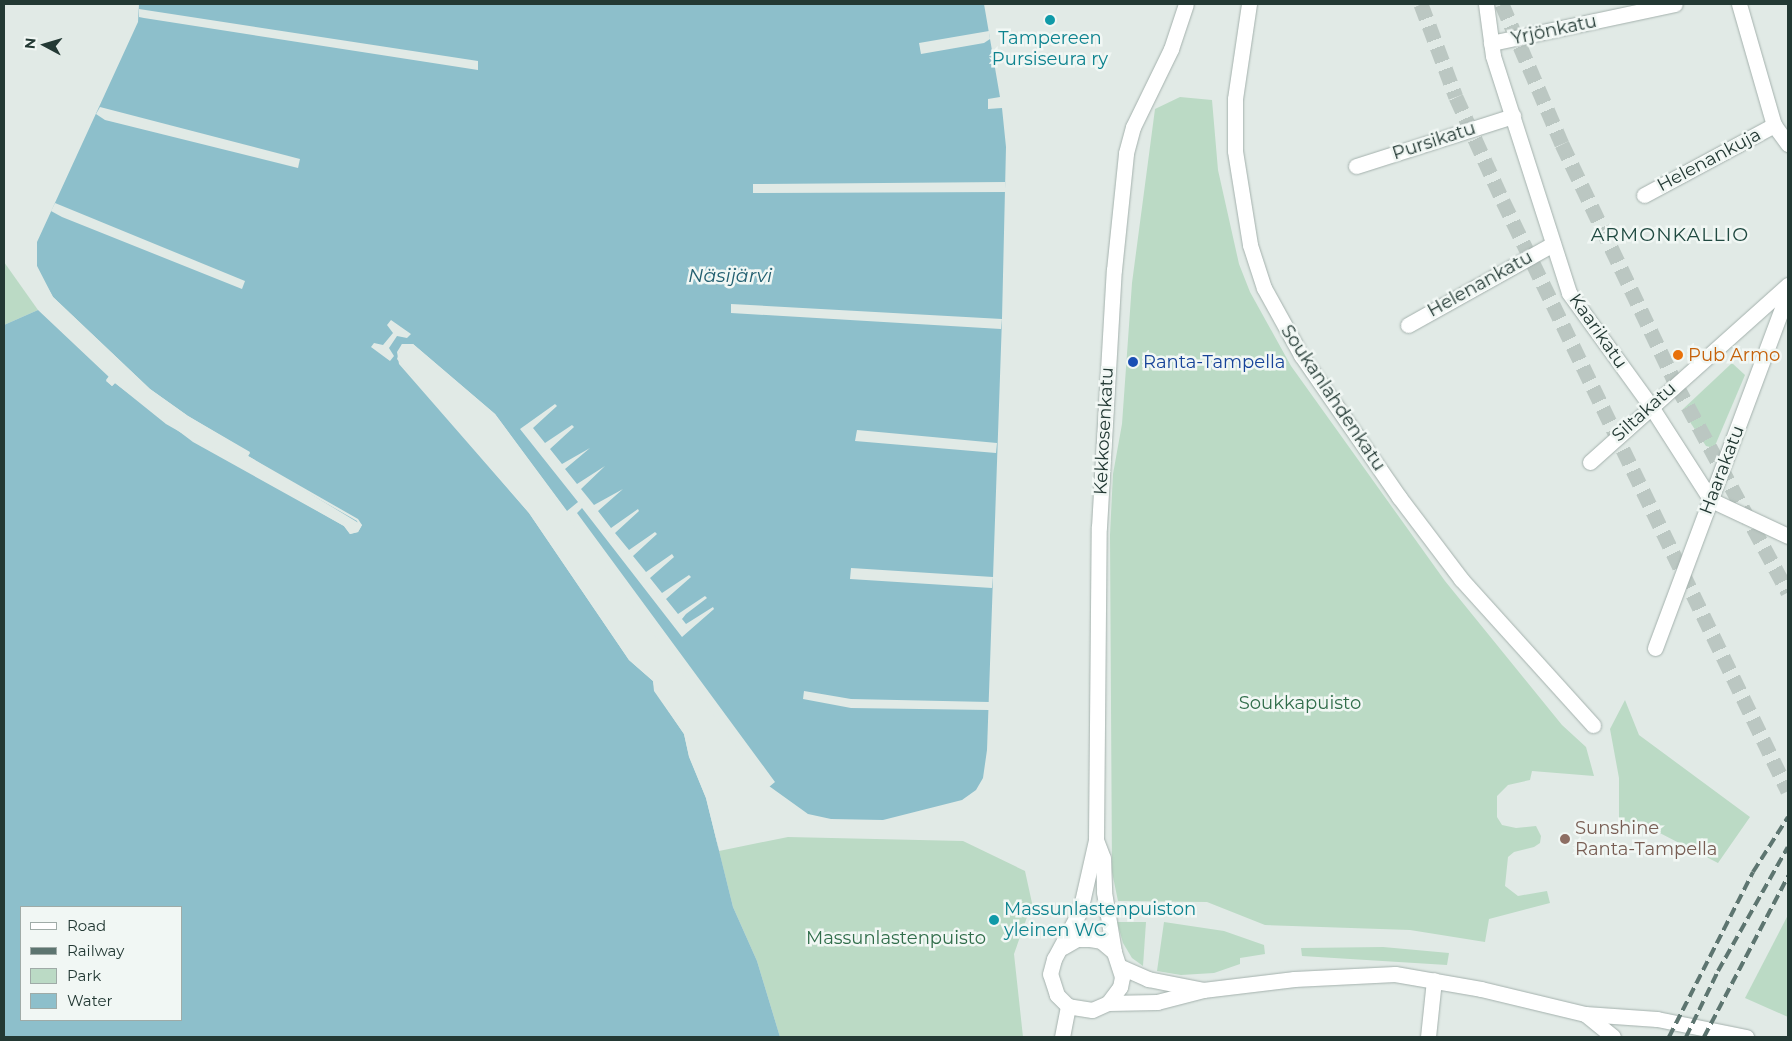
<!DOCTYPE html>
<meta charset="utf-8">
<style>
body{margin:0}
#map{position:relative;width:1792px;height:1041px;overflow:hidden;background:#e1eae6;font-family:Montserrat,sans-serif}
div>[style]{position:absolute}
.green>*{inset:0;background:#bbdac5}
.water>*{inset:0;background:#8dbfcb}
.pier>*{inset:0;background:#e1eae6}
.highway-tunnel>*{height:15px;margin-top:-7.5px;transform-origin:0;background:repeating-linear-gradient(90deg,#bbc7c2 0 15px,transparent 0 23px)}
.roads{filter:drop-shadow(0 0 1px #a4b1ad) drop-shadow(0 0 1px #a4b1ad)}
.minor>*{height:15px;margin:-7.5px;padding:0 7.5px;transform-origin:7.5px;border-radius:7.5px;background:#fff}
.rail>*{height:4px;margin-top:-2px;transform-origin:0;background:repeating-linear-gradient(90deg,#5d7570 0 10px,transparent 0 15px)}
.dots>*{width:14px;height:14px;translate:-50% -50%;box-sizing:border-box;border:2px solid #f1f7f4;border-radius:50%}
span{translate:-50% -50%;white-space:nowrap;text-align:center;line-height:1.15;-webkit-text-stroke:5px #f1f7f4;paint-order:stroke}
.street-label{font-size:18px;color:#233934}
.culture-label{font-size:18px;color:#0d838f}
.left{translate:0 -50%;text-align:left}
.food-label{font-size:18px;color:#c56008}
.transit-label{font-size:18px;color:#164399}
.park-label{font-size:18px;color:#306d4a}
.education-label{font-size:18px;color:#785e54}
.neighbourhood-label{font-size:19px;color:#204a41;letter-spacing:1px}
.water-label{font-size:19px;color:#225f70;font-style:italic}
.frame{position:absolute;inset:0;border:5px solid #233934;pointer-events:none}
.legend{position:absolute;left:20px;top:906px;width:162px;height:115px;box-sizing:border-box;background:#f1f7f4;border:1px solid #9faba7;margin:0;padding:6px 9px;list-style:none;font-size:15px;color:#233934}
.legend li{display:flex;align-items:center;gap:10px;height:25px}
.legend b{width:25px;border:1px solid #9faba7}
.north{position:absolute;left:20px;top:20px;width:50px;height:50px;-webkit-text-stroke:4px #f1f7f4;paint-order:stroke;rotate:276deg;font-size:14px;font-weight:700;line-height:20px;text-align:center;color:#233934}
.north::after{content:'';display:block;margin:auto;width:18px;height:22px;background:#233934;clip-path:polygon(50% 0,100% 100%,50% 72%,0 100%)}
</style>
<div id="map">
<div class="green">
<i style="clip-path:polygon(1180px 97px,1212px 100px,1218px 170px,1239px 264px,1250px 292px,1291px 366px,1445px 581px,1562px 725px,1586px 747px,1594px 776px,1532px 771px,1530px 780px,1508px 785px,1497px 796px,1497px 817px,1502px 825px,1516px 828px,1536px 826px,1541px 836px,1540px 843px,1534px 847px,1514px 852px,1508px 857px,1505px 886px,1518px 896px,1547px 891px,1550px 903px,1489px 919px,1485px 942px,1410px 930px,1265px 925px,1207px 902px,1118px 901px,1112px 872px,1110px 535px,1113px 474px,1122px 424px,1132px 283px,1155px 109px)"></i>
<i style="clip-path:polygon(4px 262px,38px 310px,4px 325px)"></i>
<i style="clip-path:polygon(1732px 363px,1745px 375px,1714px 448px,1706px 446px,1682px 410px)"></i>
<i style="clip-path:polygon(1625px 700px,1639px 735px,1750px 817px,1718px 863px,1654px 830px,1619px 826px,1619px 778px,1610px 729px)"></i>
<i style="clip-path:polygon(788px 837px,963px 841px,1025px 871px,1032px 903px,1014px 954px,1023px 1037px,780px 1037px,757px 961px,733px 907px,719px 851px)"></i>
<i style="clip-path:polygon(1788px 915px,1788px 1017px,1745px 998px)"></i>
<i style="clip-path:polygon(1117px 922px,1146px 922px,1143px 966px,1132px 958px,1123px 943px)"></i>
<i style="clip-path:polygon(1164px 922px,1224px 931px,1264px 945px,1265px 954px,1240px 958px,1240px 964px,1214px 973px,1181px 975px,1157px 971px)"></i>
<i style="clip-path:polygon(1383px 947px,1449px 953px,1447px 965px,1302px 956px,1301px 948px)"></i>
</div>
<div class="water">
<i style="clip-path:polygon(evenodd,139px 4px,984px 4px,1000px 97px,988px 99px,988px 109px,1002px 108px,1006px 147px,1002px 319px,987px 750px,983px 778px,976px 790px,962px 800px,883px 820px,831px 819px,808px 814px,769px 786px,495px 414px,413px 344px,402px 344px,397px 359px,529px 513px,629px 660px,653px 681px,655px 691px,684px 734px,689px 756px,706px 798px,733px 907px,757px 961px,780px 1037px,4px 1037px,4px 325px,38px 310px,109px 377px,106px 381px,112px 386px,115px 383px,166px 424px,344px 526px,350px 534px,358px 532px,362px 525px,248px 456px,250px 453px,188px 416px,150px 389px,53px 297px,37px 269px,37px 242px,138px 22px,139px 4px,21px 907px,181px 907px,181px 1020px,21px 1020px,21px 907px)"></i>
</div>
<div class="pier">
<i style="clip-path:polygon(139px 9px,478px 61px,478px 70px,144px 18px,139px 17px)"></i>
<i style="clip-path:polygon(989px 31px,990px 39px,984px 43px,921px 54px,919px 43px)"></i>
<i style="clip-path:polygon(100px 107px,300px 159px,298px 168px,105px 120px,96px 114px)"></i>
<i style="clip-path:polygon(1005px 182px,1005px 192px,753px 193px,753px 184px)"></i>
<i style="clip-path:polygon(55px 203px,245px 281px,242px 289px,62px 217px,51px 211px)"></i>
<i style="clip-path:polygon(35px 262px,53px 297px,150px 389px,188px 416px,250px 452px,248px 456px,358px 519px,362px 525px,358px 532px,350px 534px,344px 526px,193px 442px,115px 383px,112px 386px,106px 380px,109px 376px,37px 308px,111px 375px,112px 383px,117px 381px,167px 422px,346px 524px,351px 531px,359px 528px,357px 521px,247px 458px,247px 454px,186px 418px,148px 391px,51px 299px,35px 270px)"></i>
<i style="clip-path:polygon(731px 304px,1002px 319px,1001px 329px,731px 313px)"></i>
<i style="clip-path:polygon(391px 320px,411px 334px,407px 338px,397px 336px,389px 348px,394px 356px,390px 361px,371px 347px,374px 343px,383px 345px,393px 333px,387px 325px)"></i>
<i style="clip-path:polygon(402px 344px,413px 344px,495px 414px,567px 511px,578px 502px,520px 429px,555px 404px,557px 406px,533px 428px,545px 443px,572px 425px,574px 427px,550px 449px,562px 464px,590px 448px,565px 469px,577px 484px,605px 466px,581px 489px,594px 505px,623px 489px,598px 511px,611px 528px,638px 509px,639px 511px,615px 533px,629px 550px,655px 532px,657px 534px,633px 556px,646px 572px,672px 554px,674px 557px,650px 578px,662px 593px,689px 575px,691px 577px,666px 599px,678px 614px,705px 596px,707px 598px,686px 614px,682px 619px,686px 624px,713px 607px,714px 609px,682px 637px,582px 508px,577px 513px,775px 782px,769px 787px,789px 805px,767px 788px,493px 416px,412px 346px,404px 346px,399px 353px,401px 363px,531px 512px,631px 659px,655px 680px,657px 689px,687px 733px,691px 756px,708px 797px,719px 851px,706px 798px,689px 757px,684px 734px,654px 691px,653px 681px,629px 660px,529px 513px,399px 364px,397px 352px)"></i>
<i style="clip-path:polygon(857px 430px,997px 443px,996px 453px,855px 441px)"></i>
<i style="clip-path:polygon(851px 568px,993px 577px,992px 588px,850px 579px)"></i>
<i style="clip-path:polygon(804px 691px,851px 699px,989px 702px,989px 710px,851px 708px,803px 699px)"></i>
</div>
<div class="highway-tunnel">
<i style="left:1421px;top:4px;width:99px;rotate:69.4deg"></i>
<i style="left:1456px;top:97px;width:114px;rotate:65.7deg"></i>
<i style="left:1503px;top:201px;width:655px;rotate:64.22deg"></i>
<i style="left:1502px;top:4px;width:152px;rotate:66.8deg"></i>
<i style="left:1562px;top:144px;width:268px;rotate:64.6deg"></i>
<i style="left:1677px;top:386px;width:234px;rotate:61.7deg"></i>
</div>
<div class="roads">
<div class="minor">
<i style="left:1249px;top:4px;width:96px;rotate:98.4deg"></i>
<i style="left:1235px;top:99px;width:52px;rotate:90deg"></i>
<i style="left:1235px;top:151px;width:95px;rotate:80.9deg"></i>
<i style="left:1250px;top:245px;width:45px;rotate:72deg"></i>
<i style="left:1264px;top:288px;width:77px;rotate:61.1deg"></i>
<i style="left:1301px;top:355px;width:173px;rotate:55.4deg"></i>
<i style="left:1399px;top:497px;width:103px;rotate:52.9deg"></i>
<i style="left:1461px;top:579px;width:197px;rotate:47.9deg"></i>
<i style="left:1486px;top:4px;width:52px;rotate:82.3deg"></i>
<i style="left:1493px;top:56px;width:249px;rotate:72.2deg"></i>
<i style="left:1569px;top:293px;width:138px;rotate:54.1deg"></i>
<i style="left:1650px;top:405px;width:113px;rotate:57.3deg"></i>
<i style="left:1711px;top:500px;width:85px;rotate:25.1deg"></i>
<i style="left:1739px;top:4px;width:126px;rotate:73.9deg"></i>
<i style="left:1774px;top:125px;width:24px;rotate:54deg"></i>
<i style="left:1491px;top:43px;width:188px;rotate:-12deg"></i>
<i style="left:1356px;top:166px;width:165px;rotate:-17.7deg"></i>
<i style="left:1644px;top:195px;width:148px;rotate:-28.3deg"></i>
<i style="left:1408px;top:325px;width:166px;rotate:-29.2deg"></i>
<i style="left:1590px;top:462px;width:266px;rotate:-41.8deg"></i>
<i style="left:1655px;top:648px;width:379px;rotate:-69.5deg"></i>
<i style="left:1096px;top:840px;width:19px;rotate:69deg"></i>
<i style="left:1103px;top:858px;width:34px;rotate:88deg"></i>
<i style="left:1104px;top:892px;width:61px;rotate:80.5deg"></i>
<i style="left:1063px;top:947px;width:16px;rotate:-30deg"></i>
<i style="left:1077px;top:939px;width:13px"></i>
<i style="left:1090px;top:939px;width:11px;rotate:10deg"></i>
<i style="left:1101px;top:941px;width:17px;rotate:40deg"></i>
<i style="left:1114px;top:952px;width:26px;rotate:72deg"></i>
<i style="left:1122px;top:977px;width:10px;rotate:101deg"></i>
<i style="left:1120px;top:987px;width:20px;rotate:127deg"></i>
<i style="left:1108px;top:1003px;width:17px;rotate:156deg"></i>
<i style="left:1092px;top:1010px;width:24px;rotate:-171deg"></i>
<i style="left:1068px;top:1006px;width:16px;rotate:-135deg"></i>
<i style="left:1057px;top:995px;width:22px;rotate:-108deg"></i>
<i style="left:1050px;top:974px;width:16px;rotate:-75deg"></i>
<i style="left:1054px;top:959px;width:55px;rotate:-61.6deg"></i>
<i style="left:1080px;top:911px;width:73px;rotate:-77.3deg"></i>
<i style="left:1096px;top:840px;width:313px;rotate:-89.5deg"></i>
<i style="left:1099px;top:527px;width:257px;rotate:-86.7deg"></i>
<i style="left:1114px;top:270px;width:118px;rotate:-84.1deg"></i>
<i style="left:1126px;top:153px;width:27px;rotate:-75deg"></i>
<i style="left:1133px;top:127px;width:87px;rotate:-64deg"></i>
<i style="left:1171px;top:49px;width:47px;rotate:-71.6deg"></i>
<i style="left:1121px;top:967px;width:30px;rotate:24deg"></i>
<i style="left:1148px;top:979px;width:56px;rotate:11.3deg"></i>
<i style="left:1108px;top:1003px;width:49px;rotate:-1.2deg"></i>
<i style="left:1157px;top:1002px;width:48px;rotate:-14.6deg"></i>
<i style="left:1203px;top:990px;width:92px;rotate:-6.9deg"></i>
<i style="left:1294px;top:979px;width:101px;rotate:-2.8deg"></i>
<i style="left:1395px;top:974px;width:87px;rotate:9.9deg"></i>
<i style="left:1481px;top:989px;width:107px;rotate:13.5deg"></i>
<i style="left:1585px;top:1014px;width:72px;rotate:4deg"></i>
<i style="left:1657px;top:1019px;width:91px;rotate:11.4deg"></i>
<i style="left:1585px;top:1014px;width:36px;rotate:39deg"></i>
<i style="left:1062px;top:1037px;width:32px;rotate:-79deg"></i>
<i style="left:1428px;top:1037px;width:57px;rotate:-84deg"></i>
</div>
</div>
<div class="rail">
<i style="left:1669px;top:1037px;width:185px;rotate:-63deg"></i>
<i style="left:1753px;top:872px;width:65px;rotate:-57.5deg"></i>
<i style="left:1686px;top:1037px;width:73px;rotate:-64.1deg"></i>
<i style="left:1718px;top:971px;width:142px;rotate:-60.6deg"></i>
<i style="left:1704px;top:1037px;width:182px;rotate:-62.4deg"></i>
</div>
<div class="dots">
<i style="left:1050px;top:20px;background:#0f9aa8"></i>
<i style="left:1678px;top:355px;background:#e8710a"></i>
<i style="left:1133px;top:362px;background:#1a4fb4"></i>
<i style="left:1565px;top:839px;background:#8d6e63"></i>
<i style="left:994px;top:920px;background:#0f9aa8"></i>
</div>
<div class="street-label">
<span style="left:1554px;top:30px;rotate:-12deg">Yrjönkatu</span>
<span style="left:1434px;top:141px;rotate:-18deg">Pursikatu</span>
<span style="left:1709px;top:160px;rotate:-28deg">Helenankuja</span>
<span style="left:1480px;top:284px;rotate:-29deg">Helenankatu</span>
<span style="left:1598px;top:331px;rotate:55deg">Kaarikatu</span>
<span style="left:1333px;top:398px;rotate:56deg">Soukanlahdenkatu</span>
<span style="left:1644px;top:412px;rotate:-42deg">Siltakatu</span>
<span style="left:1104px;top:431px;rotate:-87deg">Kekkosenkatu</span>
<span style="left:1722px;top:470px;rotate:-69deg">Haarakatu</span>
</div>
<div class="culture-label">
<span style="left:1050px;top:49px">Tampereen<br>Pursiseura ry</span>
<span class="left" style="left:1004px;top:920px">Massunlastenpuiston<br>yleinen WC</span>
</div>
<div class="food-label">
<span class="left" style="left:1688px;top:355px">Pub Armo</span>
</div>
<div class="transit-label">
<span class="left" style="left:1143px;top:362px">Ranta-Tampella</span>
</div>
<div class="park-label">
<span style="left:1300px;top:703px">Soukkapuisto</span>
<span style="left:896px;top:938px">Massunlastenpuisto</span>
</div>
<div class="education-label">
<span class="left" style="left:1575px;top:839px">Sunshine<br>Ranta-Tampella</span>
</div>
<div class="neighbourhood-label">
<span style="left:1670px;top:235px">ARMONKALLIO</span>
</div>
<div class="water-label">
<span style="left:730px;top:276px">Näsijärvi</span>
</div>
<div class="frame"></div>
<ul class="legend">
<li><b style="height:6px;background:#fff"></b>Road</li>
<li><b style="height:6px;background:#5d7570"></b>Railway</li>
<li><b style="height:14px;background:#bbdac5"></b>Park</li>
<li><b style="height:14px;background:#8dbfcb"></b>Water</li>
</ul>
<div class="north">N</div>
</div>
